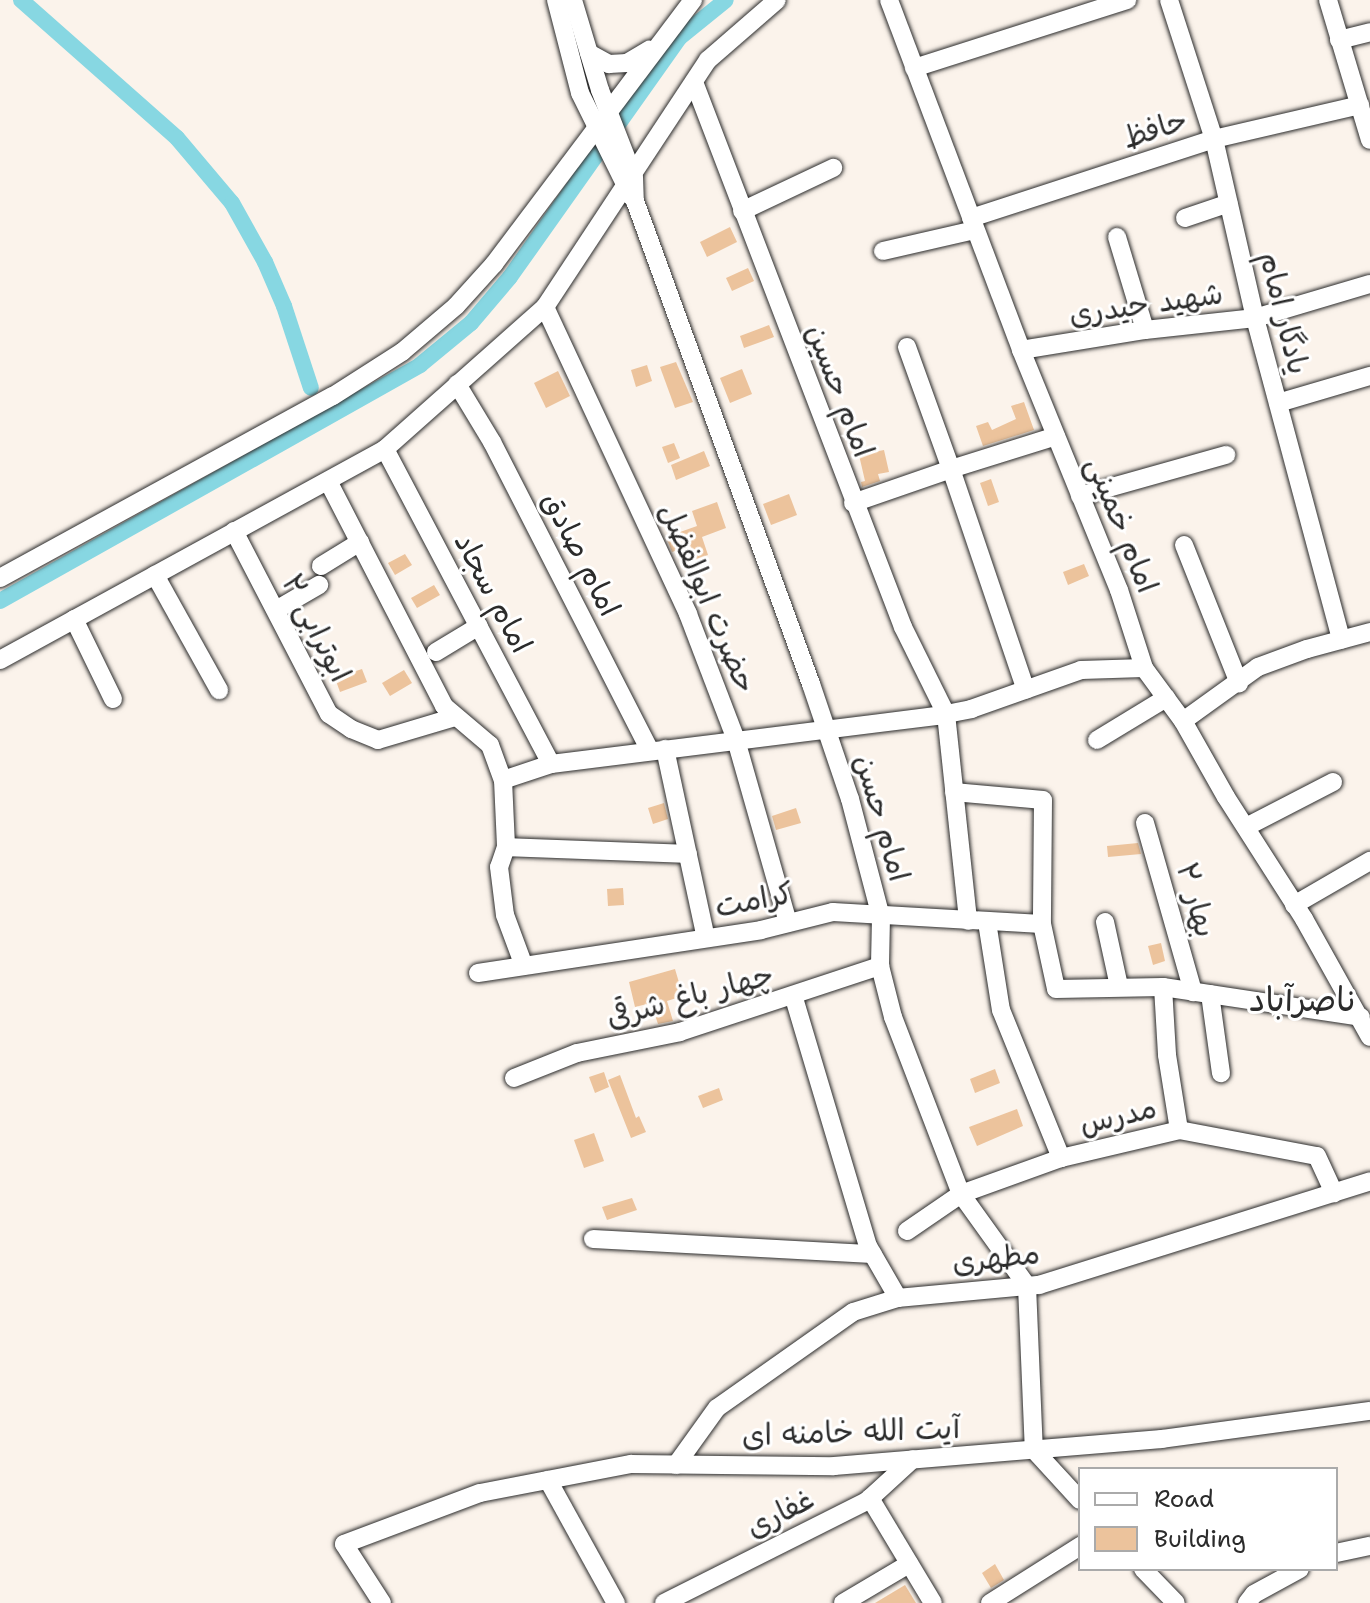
<!DOCTYPE html>
<meta charset="utf-8">
<style>
body{margin:0}
#map{position:relative;width:1370px;height:1603px;overflow:hidden;background:#fbf3eb;font-family:"Shantell Sans","Playpen Sans Arabic",sans-serif}
div>[style]{position:absolute}
.canal>*{height:16px;margin:-8px;padding:0 8px;transform-origin:8px;border-radius:8px;background:#87d7e2}
.building>*{inset:0;background:#ecc39c}
.roads{filter:drop-shadow(0 0 2px #2b2b2b) drop-shadow(0 0 2px #2b2b2b)}
.minor>*{height:18px;margin:-9px;padding:0 9px;transform-origin:9px;border-radius:9px;background:#fff}
span{translate:-50% -50%;white-space:nowrap;text-align:center;line-height:1.15;-webkit-text-stroke:6px #fff;paint-order:stroke}
.street-label{font-size:30px;color:#2b2b2b}
.quarter-label{font-size:34px;color:#2b2b2b}
.legend{position:absolute;left:1078px;top:1467px;width:260px;height:104px;box-sizing:border-box;background:#fff;border:2px solid #aaa;margin:0;padding:10px 14px;list-style:none;font-size:24px;color:#2b2b2b}
.legend li{display:flex;align-items:center;gap:16px;height:40px}
.legend b{width:40px;border:2px solid #aaa}
</style>
<div id="map">
<div class="canal">
<i style="left:21px;top:0;width:208px;rotate:41.5deg"></i>
<i style="left:177px;top:138px;width:85px;rotate:49.8deg"></i>
<i style="left:232px;top:203px;width:68px;rotate:60.8deg"></i>
<i style="left:265px;top:262px;width:48px;rotate:66.6deg"></i>
<i style="left:284px;top:306px;width:86px;rotate:71.8deg"></i>
<i style="left:0;top:601px;width:482px;rotate:-29.3deg"></i>
<i style="left:420px;top:365px;width:66px;rotate:-39.5deg"></i>
<i style="left:471px;top:323px;width:60px;rotate:-49.7deg"></i>
<i style="left:510px;top:277px;width:293px;rotate:-54.7deg"></i>
<i style="left:679px;top:38px;width:60px;rotate:-39deg"></i>
</div>
<div class="building">
<i style="clip-path:polygon(730px 227px,737px 242px,707px 257px,700px 242px)"></i>
<i style="clip-path:polygon(748px 268px,754px 281px,732px 291px,726px 278px)"></i>
<i style="clip-path:polygon(769px 325px,774px 337px,744px 348px,740px 336px)"></i>
<i style="clip-path:polygon(676px 362px,693px 402px,675px 408px,660px 367px)"></i>
<i style="clip-path:polygon(647px 365px,652px 381px,636px 387px,631px 370px)"></i>
<i style="clip-path:polygon(742px 369px,752px 394px,730px 403px,720px 378px)"></i>
<i style="clip-path:polygon(558px 371px,570px 396px,546px 408px,534px 383px)"></i>
<i style="clip-path:polygon(1024px 402px,1034px 430px,983px 446px,976px 426px,988px 422px,992px 430px,1016px 419px,1011px 406px)"></i>
<i style="clip-path:polygon(674px 443px,680px 458px,668px 463px,662px 447px)"></i>
<i style="clip-path:polygon(884px 450px,889px 472px,878px 474px,880px 481px,862px 487px,861px 482px,865px 481px,859px 455px)"></i>
<i style="clip-path:polygon(704px 451px,710px 466px,676px 480px,671px 465px)"></i>
<i style="clip-path:polygon(991px 479px,999px 502px,988px 506px,980px 483px)"></i>
<i style="clip-path:polygon(789px 494px,797px 515px,771px 525px,763px 504px)"></i>
<i style="clip-path:polygon(717px 502px,726px 528px,702px 537px,708px 555px,682px 564px,678px 550px,672px 552px,666px 537px,697px 526px,692px 511px)"></i>
<i style="clip-path:polygon(405px 554px,412px 565px,395px 575px,388px 563px)"></i>
<i style="clip-path:polygon(1084px 564px,1089px 576px,1068px 585px,1063px 572px)"></i>
<i style="clip-path:polygon(434px 585px,440px 595px,417px 608px,411px 598px)"></i>
<i style="clip-path:polygon(362px 669px,367px 682px,340px 692px,335px 678px)"></i>
<i style="clip-path:polygon(404px 670px,412px 683px,390px 696px,382px 683px)"></i>
<i style="clip-path:polygon(664px 803px,668px 819px,653px 824px,648px 808px)"></i>
<i style="clip-path:polygon(796px 808px,801px 823px,776px 830px,772px 816px)"></i>
<i style="clip-path:polygon(1138px 843px,1141px 854px,1108px 857px,1107px 846px)"></i>
<i style="clip-path:polygon(623px 888px,624px 905px,608px 906px,607px 889px)"></i>
<i style="clip-path:polygon(1161px 943px,1165px 961px,1153px 965px,1148px 946px)"></i>
<i style="clip-path:polygon(675px 969px,683px 996px,667px 1001px,673px 1021px,658px 1024px,651px 1003px,635px 1007px,629px 982px)"></i>
<i style="clip-path:polygon(995px 1069px,1000px 1083px,975px 1093px,970px 1079px)"></i>
<i style="clip-path:polygon(604px 1072px,609px 1087px,595px 1093px,589px 1077px)"></i>
<i style="clip-path:polygon(620px 1075px,636px 1118px,639px 1116px,646px 1132px,631px 1138px,608px 1080px)"></i>
<i style="clip-path:polygon(719px 1088px,723px 1100px,703px 1108px,698px 1096px)"></i>
<i style="clip-path:polygon(1017px 1109px,1023px 1126px,977px 1146px,969px 1127px)"></i>
<i style="clip-path:polygon(594px 1133px,604px 1161px,584px 1168px,574px 1140px)"></i>
<i style="clip-path:polygon(632px 1198px,637px 1210px,607px 1220px,602px 1207px)"></i>
<i style="clip-path:polygon(995px 1564px,1004px 1580px,991px 1588px,982px 1573px)"></i>
<i style="clip-path:polygon(905px 1585px,916px 1603px,875px 1603px)"></i>
</div>
<div class="roads">
<div class="minor">
<i style="left:556px;top:0;width:96px;rotate:75.5deg"></i>
<i style="left:580px;top:93px;width:115px;rotate:63.7deg"></i>
<i style="left:573px;top:0;width:94px;rotate:73.3deg"></i>
<i style="left:600px;top:90px;width:93px;rotate:68.7deg"></i>
<i style="left:634px;top:177px;width:24px;rotate:88deg"></i>
<i style="left:635px;top:201px;width:514px;rotate:69.98deg"></i>
<i style="left:811px;top:684px;width:121px;rotate:71.3deg"></i>
<i style="left:850px;top:799px;width:122px;rotate:75.3deg"></i>
<i style="left:881px;top:917px;width:49px;rotate:91.2deg"></i>
<i style="left:880px;top:966px;width:53px;rotate:75.7deg"></i>
<i style="left:893px;top:1017px;width:190px;rotate:69deg"></i>
<i style="left:961px;top:1194px;width:113px;rotate:54.3deg"></i>
<i style="left:1027px;top:1286px;width:164px;rotate:87.6deg"></i>
<i style="left:1034px;top:1450px;width:68px;rotate:47.4deg"></i>
<i style="left:889px;top:0;width:374px;rotate:69.3deg"></i>
<i style="left:1021px;top:350px;width:259px;rotate:67.8deg"></i>
<i style="left:1119px;top:590px;width:82px;rotate:72.2deg"></i>
<i style="left:1144px;top:668px;width:66px;rotate:53.7deg"></i>
<i style="left:1183px;top:721px;width:87px;rotate:60.5deg"></i>
<i style="left:1226px;top:797px;width:145px;rotate:57.4deg"></i>
<i style="left:1304px;top:919px;width:135px;rotate:60.8deg"></i>
<i style="left:1169px;top:0;width:146px;rotate:72.1deg"></i>
<i style="left:1214px;top:139px;width:184px;rotate:77.1deg"></i>
<i style="left:1255px;top:318px;width:333px;rotate:75deg"></i>
<i style="left:1328px;top:0;width:146px;rotate:73.3deg"></i>
<i style="left:1339px;top:40px;width:32px;rotate:-14deg"></i>
<i style="left:589px;top:53px;width:23px;rotate:29deg"></i>
<i style="left:609px;top:64px;width:18px;rotate:-3deg"></i>
<i style="left:627px;top:63px;width:26px;rotate:-31deg"></i>
<i style="left:914px;top:68px;width:224px;rotate:-17.7deg"></i>
<i style="left:694px;top:82px;width:584px;rotate:69.02deg"></i>
<i style="left:903px;top:627px;width:97px;rotate:63.7deg"></i>
<i style="left:946px;top:714px;width:208px;rotate:83.9deg"></i>
<i style="left:742px;top:211px;width:101px;rotate:-25.3deg"></i>
<i style="left:971px;top:218px;width:256px;rotate:-18deg"></i>
<i style="left:1214px;top:139px;width:150px;rotate:-13.1deg"></i>
<i style="left:1185px;top:218px;width:46px;rotate:-18.8deg"></i>
<i style="left:1117px;top:237px;width:97px;rotate:73.2deg"></i>
<i style="left:883px;top:251px;width:94px;rotate:-12.9deg"></i>
<i style="left:545px;top:307px;width:339px;rotate:65deg"></i>
<i style="left:688px;top:614px;width:135px;rotate:69.1deg"></i>
<i style="left:736px;top:740px;width:190px;rotate:74.1deg"></i>
<i style="left:907px;top:347px;width:130px;rotate:70.2deg"></i>
<i style="left:951px;top:469px;width:110px;rotate:-17.4deg"></i>
<i style="left:1021px;top:350px;width:126px;rotate:-9.2deg"></i>
<i style="left:1145px;top:330px;width:111px;rotate:-6.2deg"></i>
<i style="left:1255px;top:318px;width:120px;rotate:-16.5deg"></i>
<i style="left:457px;top:384px;width:68px;rotate:58.9deg"></i>
<i style="left:492px;top:442px;width:347px;rotate:62.9deg"></i>
<i style="left:1278px;top:403px;width:96px;rotate:-16.4deg"></i>
<i style="left:385px;top:449px;width:356px;rotate:62.2deg"></i>
<i style="left:328px;top:481px;width:253px;rotate:62.7deg"></i>
<i style="left:444px;top:706px;width:60px;rotate:40.3deg"></i>
<i style="left:490px;top:745px;width:37px;rotate:70deg"></i>
<i style="left:503px;top:780px;width:51px;rotate:-18.4deg"></i>
<i style="left:551px;top:764px;width:388px;rotate:-7.1deg"></i>
<i style="left:936px;top:716px;width:36px;rotate:-11deg"></i>
<i style="left:971px;top:709px;width:117px;rotate:-19.5deg"></i>
<i style="left:1081px;top:670px;width:63px;rotate:-1.8deg"></i>
<i style="left:1080px;top:496px;width:152px;rotate:-15.7deg"></i>
<i style="left:853px;top:503px;width:104px;rotate:-19.1deg"></i>
<i style="left:951px;top:469px;width:233px;rotate:71.3deg"></i>
<i style="left:234px;top:531px;width:206px;rotate:62.6deg"></i>
<i style="left:329px;top:714px;width:27px;rotate:34deg"></i>
<i style="left:351px;top:729px;width:29px;rotate:22deg"></i>
<i style="left:378px;top:740px;width:80px;rotate:-16.6deg"></i>
<i style="left:1184px;top:545px;width:149px;rotate:68.3deg"></i>
<i style="left:321px;top:566px;width:46px;rotate:-31.6deg"></i>
<i style="left:155px;top:575px;width:132px;rotate:60.9deg"></i>
<i style="left:0;top:578px;width:379px;rotate:-28.7deg"></i>
<i style="left:333px;top:396px;width:82px;rotate:-32.5deg"></i>
<i style="left:402px;top:352px;width:71px;rotate:-40.4deg"></i>
<i style="left:456px;top:306px;width:57px;rotate:-47.9deg"></i>
<i style="left:494px;top:264px;width:331px;rotate:-53deg"></i>
<i style="left:276px;top:610px;width:50px;rotate:-30.2deg"></i>
<i style="left:74px;top:619px;width:89px;rotate:64deg"></i>
<i style="left:436px;top:652px;width:50px;rotate:-31.2deg"></i>
<i style="left:0;top:660px;width:439px;rotate:-28.7deg"></i>
<i style="left:385px;top:449px;width:214px;rotate:-41.6deg"></i>
<i style="left:545px;top:307px;width:296px;rotate:-56.6deg"></i>
<i style="left:708px;top:60px;width:91px;rotate:-41deg"></i>
<i style="left:1183px;top:721px;width:92px;rotate:-35.8deg"></i>
<i style="left:1258px;top:667px;width:52px;rotate:-20.2deg"></i>
<i style="left:1307px;top:649px;width:65px;rotate:-15.1deg"></i>
<i style="left:1097px;top:740px;width:81px;rotate:-31.3deg"></i>
<i style="left:665px;top:749px;width:193px;rotate:77.8deg"></i>
<i style="left:503px;top:780px;width:67px;rotate:87.4deg"></i>
<i style="left:506px;top:847px;width:21px;rotate:109deg"></i>
<i style="left:499px;top:867px;width:48px;rotate:82.9deg"></i>
<i style="left:505px;top:915px;width:54px;rotate:69.6deg"></i>
<i style="left:954px;top:792px;width:89px;rotate:5.1deg"></i>
<i style="left:1043px;top:800px;width:124px;rotate:90.5deg"></i>
<i style="left:1042px;top:924px;width:66px;rotate:77.8deg"></i>
<i style="left:1056px;top:989px;width:107px;rotate:-1.1deg"></i>
<i style="left:1163px;top:987px;width:200px;rotate:8.6deg"></i>
<i style="left:1145px;top:823px;width:176px;rotate:74.1deg"></i>
<i style="left:1246px;top:827px;width:98px;rotate:-27.3deg"></i>
<i style="left:506px;top:847px;width:182px;rotate:2.2deg"></i>
<i style="left:1294px;top:905px;width:88px;rotate:-30.1deg"></i>
<i style="left:987px;top:922px;width:89px;rotate:81deg"></i>
<i style="left:1001px;top:1010px;width:160px;rotate:67.9deg"></i>
<i style="left:1105px;top:922px;width:66px;rotate:77.7deg"></i>
<i style="left:478px;top:973px;width:286px;rotate:-8.6deg"></i>
<i style="left:761px;top:930px;width:74px;rotate:-14deg"></i>
<i style="left:833px;top:912px;width:209px;rotate:3.3deg"></i>
<i style="left:1163px;top:987px;width:68px;rotate:86.6deg"></i>
<i style="left:1167px;top:1055px;width:76px;rotate:80.9deg"></i>
<i style="left:1210px;top:994px;width:80px;rotate:82.1deg"></i>
<i style="left:794px;top:998px;width:259px;rotate:73.4deg"></i>
<i style="left:868px;top:1246px;width:60px;rotate:60deg"></i>
<i style="left:514px;top:1078px;width:68px;rotate:-21.6deg"></i>
<i style="left:577px;top:1053px;width:105px;rotate:-11.5deg"></i>
<i style="left:680px;top:1032px;width:211px;rotate:-18.3deg"></i>
<i style="left:907px;top:1231px;width:65px;rotate:-34.4deg"></i>
<i style="left:961px;top:1194px;width:106px;rotate:-19.8deg"></i>
<i style="left:1061px;top:1158px;width:121px;rotate:-13.3deg"></i>
<i style="left:1179px;top:1130px;width:140px;rotate:10.7deg"></i>
<i style="left:1317px;top:1156px;width:41px;rotate:65.3deg"></i>
<i style="left:593px;top:1239px;width:280px;rotate:3.1deg"></i>
<i style="left:676px;top:1465px;width:70px;rotate:-54.3deg"></i>
<i style="left:717px;top:1408px;width:166px;rotate:-35.2deg"></i>
<i style="left:853px;top:1312px;width:47px;rotate:-17.3deg"></i>
<i style="left:898px;top:1298px;width:142px;rotate:-5.3deg"></i>
<i style="left:1039px;top:1285px;width:347px;rotate:-17.4deg"></i>
<i style="left:548px;top:1480px;width:141px;rotate:61.1deg"></i>
<i style="left:870px;top:1498px;width:122px;rotate:59deg"></i>
<i style="left:1336px;top:1553px;width:35px;rotate:-12deg"></i>
<i style="left:1143px;top:1569px;width:47px;rotate:45.9deg"></i>
<i style="left:382px;top:1603px;width:70px;rotate:-122.8deg"></i>
<i style="left:344px;top:1544px;width:145px;rotate:-20.6deg"></i>
<i style="left:480px;top:1493px;width:154px;rotate:-10.9deg"></i>
<i style="left:631px;top:1464px;width:203px;rotate:0.6deg"></i>
<i style="left:834px;top:1466px;width:329px;rotate:-4.7deg"></i>
<i style="left:1162px;top:1439px;width:210px;rotate:-7.7deg"></i>
<i style="left:664px;top:1603px;width:227px;rotate:-26.7deg"></i>
<i style="left:867px;top:1501px;width:62px;rotate:-42.4deg"></i>
<i style="left:843px;top:1603px;width:77px;rotate:-30.6deg"></i>
<i style="left:990px;top:1603px;width:107px;rotate:-32.3deg"></i>
<i style="left:1247px;top:1603px;width:11px;rotate:-52deg"></i>
<i style="left:1254px;top:1594px;width:52px;rotate:-28.5deg"></i>
</div>
</div>
<div class="street-label">
<span style="left:1155px;top:129px;rotate:-18deg">حافظ</span>
<span style="left:1146px;top:304px;rotate:-8deg">شهید حیدری</span>
<span style="left:1284px;top:313px;rotate:76deg">یادگار امام</span>
<span style="left:840px;top:391px;rotate:69deg">امام حسین</span>
<span style="left:1122px;top:525px;rotate:68deg">امام خمینی</span>
<span style="left:581px;top:554px;rotate:63deg">امام صادق</span>
<span style="left:493px;top:593px;rotate:62deg">امام سجاد</span>
<span style="left:708px;top:598px;rotate:67deg">حضرت ابوالفضل</span>
<span style="left:316px;top:628px;rotate:63deg">ابوترابی ۲</span>
<span style="left:882px;top:818px;rotate:74deg">امام حسن</span>
<span style="left:754px;top:900px;rotate:-11deg">کرامت</span>
<span style="left:1196px;top:900px;rotate:74deg">بهار ۲</span>
<span style="left:690px;top:996px;rotate:-15deg">چهار باغ شرقی</span>
<span style="left:1118px;top:1116px;rotate:-13deg">مدرس</span>
<span style="left:996px;top:1258px;rotate:-6deg">مطهری</span>
<span style="left:851px;top:1432px;rotate:-2deg">آیت الله خامنه ای</span>
<span style="left:780px;top:1513px;rotate:-27deg">غفاری</span>
</div>
<div class="quarter-label">
<span style="left:1303px;top:1000px">ناصرآباد</span>
</div>
<ul class="legend">
<li><b style="height:10px;background:#fff"></b>Road</li>
<li><b style="height:22px;background:#ecc39c"></b>Building</li>
</ul>
</div>
